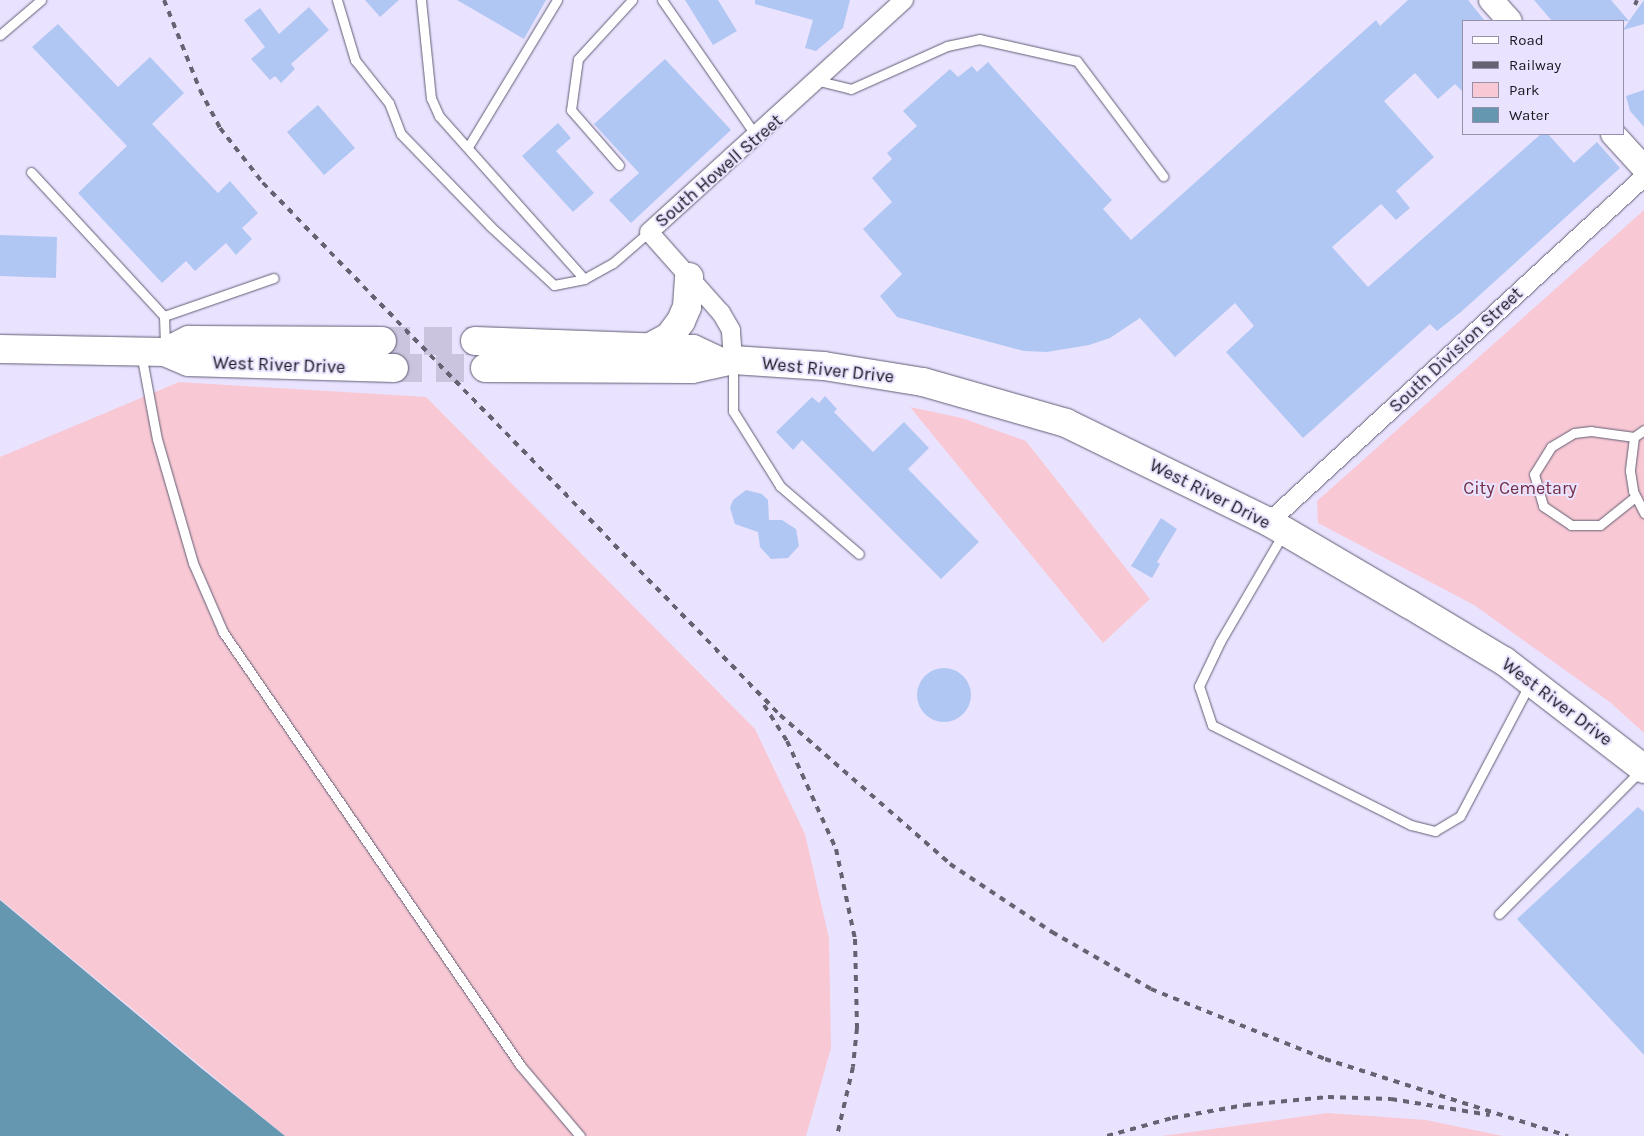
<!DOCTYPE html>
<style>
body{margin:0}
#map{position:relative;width:1644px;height:1136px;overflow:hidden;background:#eae3ff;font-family:Karla,sans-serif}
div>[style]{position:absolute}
.green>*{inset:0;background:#f8c9d4}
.water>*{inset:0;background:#6597b1}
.building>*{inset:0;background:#b1c7f3}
.round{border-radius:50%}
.primary-tunnel>*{height:28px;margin-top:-14px;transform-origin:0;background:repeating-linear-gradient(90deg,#cbc4de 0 28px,transparent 0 42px)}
.roads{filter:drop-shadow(0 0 1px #625c74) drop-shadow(0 0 1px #625c74)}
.lane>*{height:9px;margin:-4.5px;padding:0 4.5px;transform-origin:4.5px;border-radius:4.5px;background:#fff}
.street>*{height:18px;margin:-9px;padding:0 9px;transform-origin:9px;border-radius:9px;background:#fff}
.secondary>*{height:24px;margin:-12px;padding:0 12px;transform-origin:12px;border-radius:12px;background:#fff}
.primary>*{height:28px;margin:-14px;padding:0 14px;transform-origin:14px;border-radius:14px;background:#fff}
.rail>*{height:4px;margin-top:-2px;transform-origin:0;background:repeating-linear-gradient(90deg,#666272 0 6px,transparent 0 12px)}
span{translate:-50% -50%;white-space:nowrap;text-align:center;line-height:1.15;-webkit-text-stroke:4px #eae3ff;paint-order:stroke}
.street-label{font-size:18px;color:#191720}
.park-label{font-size:18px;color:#723045}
.legend{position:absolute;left:1462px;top:20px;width:162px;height:115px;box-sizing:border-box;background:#eae3ff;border:1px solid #9691a6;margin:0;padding:6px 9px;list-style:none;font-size:15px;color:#191720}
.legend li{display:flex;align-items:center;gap:10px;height:25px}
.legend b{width:25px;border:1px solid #9691a6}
</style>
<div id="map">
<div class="green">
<i style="clip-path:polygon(1644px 210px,1644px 733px,1611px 703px,1474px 605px,1318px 523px,1317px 501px)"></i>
<i style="clip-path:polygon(179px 382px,426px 397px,755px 729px,805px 834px,829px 938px,831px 1048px,806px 1136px,285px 1136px,0 899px,0 457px)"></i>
<i style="clip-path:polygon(910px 407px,962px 418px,1026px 441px,1150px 599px,1103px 643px)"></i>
<i style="clip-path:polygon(1328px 1113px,1426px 1120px,1503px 1136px,1162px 1136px)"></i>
</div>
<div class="water">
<i style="clip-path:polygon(0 900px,201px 1068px,285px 1136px,0 1136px)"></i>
</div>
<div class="building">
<i style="clip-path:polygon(365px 0,399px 0,380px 17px)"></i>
<i style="clip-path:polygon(457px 0,546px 0,524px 39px)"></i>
<i style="clip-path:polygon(685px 0,718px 0,737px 31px,713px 45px)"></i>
<i style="clip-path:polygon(755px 0,850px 0,843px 28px,816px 51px,805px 48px,813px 20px,755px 4px)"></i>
<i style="clip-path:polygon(1408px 0,1468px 0,1485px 21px,1463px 21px,1463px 92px,1455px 84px,1438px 99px,1415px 73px,1384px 101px,1434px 157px,1396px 191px,1410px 208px,1396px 220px,1381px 204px,1332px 247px,1368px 287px,1541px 134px,1548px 134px,1574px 163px,1597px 142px,1620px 168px,1461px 312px,1437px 331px,1430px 324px,1303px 438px,1226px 352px,1254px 326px,1235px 303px,1175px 357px,1140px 318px,1110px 338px,1089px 345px,1047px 352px,1024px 351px,897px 317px,880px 296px,902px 274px,863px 229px,892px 202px,872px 178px,892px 159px,887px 153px,917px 126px,903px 111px,950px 69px,958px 77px,972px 66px,977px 72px,988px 62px,1112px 200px,1103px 209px,1131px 240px,1376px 20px,1380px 26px)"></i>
<i style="clip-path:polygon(1534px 0,1611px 0,1629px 21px,1644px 0,1644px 24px,1623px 30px,1629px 21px,1552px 21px)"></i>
<i style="clip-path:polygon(309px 7px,329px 30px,291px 64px,295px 69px,281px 83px,275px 76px,270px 80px,251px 59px,265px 47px,244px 20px,260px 8px,279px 34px)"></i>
<i style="clip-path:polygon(58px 24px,118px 87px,150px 57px,184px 93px,152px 124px,218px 193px,230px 181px,258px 213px,242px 228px,252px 239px,236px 255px,226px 243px,195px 271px,186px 261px,162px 283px,78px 193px,127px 146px,32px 47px)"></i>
<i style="clip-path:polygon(665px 59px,731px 130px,631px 223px,609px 200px,639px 173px,594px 124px)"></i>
<i style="clip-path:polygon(1644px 90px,1644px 127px,1630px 111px,1626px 96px)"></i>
<i style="clip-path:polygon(318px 105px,355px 148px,324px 175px,287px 132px)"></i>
<i style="clip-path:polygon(558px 123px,571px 138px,556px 151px,594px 193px,573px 212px,522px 156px)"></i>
<i style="clip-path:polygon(0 235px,57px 237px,56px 278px,0 276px)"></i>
<i style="clip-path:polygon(825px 396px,837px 409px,834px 412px,873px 452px,904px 422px,929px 448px,908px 469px,979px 542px,941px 579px,802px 440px,793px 450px,776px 432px,812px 397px,819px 403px)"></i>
<i style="clip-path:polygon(746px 490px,762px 494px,768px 500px,769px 520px,782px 520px,796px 529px,799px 546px,788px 558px,771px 559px,760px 547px,758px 532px,735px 524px,730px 508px,733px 500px)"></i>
<i style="clip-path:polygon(1161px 518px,1177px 529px,1157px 562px,1160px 564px,1152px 578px,1131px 566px)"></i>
<i class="round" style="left:917px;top:668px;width:54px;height:54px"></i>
<i style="clip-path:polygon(1638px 807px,1644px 812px,1644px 1055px,1517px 919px)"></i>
</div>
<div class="primary-tunnel">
<i style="left:382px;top:341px;width:93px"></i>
<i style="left:394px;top:368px;width:91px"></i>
</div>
<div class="roads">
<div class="lane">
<i style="left:337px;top:0;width:63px;rotate:73.3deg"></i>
<i style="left:355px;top:60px;width:55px;rotate:51.7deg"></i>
<i style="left:389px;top:103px;width:33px;rotate:69deg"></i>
<i style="left:401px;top:134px;width:128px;rotate:45.9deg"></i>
<i style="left:490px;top:226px;width:87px;rotate:42.7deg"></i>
<i style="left:554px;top:285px;width:31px;rotate:-11deg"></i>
<i style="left:421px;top:0;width:99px;rotate:84.2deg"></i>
<i style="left:431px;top:98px;width:20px;rotate:66deg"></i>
<i style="left:439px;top:116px;width:218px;rotate:48.3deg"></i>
<i style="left:584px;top:279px;width:33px;rotate:-29deg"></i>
<i style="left:613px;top:263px;width:48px;rotate:-40.7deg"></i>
<i style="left:662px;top:0;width:167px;rotate:55.3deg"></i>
<i style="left:0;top:35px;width:54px;rotate:-40.5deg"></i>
<i style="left:819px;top:81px;width:33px;rotate:14deg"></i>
<i style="left:851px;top:89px;width:105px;rotate:-24.1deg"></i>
<i style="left:947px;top:46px;width:33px;rotate:-12deg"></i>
<i style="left:979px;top:39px;width:100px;rotate:12.7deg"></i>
<i style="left:1077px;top:61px;width:144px;rotate:53.2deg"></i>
<i style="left:468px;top:147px;width:172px;rotate:-58.8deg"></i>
<i style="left:619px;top:165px;width:73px;rotate:-131.1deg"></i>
<i style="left:571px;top:110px;width:51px;rotate:-82.2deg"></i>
<i style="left:578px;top:59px;width:80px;rotate:-47.5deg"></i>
<i style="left:31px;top:172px;width:196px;rotate:47.3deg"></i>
<i style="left:164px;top:316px;width:33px;rotate:88deg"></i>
<i style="left:164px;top:316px;width:116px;rotate:-19.1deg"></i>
<i style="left:141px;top:353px;width:87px;rotate:79.5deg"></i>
<i style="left:157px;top:439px;width:129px;rotate:73.8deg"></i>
<i style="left:193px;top:563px;width:75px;rotate:66.5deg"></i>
<i style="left:223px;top:632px;width:525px;rotate:55.55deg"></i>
<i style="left:520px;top:1065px;width:93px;rotate:49.8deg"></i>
<i style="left:733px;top:363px;width:48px;rotate:90deg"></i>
<i style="left:733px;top:411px;width:89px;rotate:57.9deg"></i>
<i style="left:780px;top:486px;width:104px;rotate:40.7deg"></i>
<i style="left:1644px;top:430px;width:12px;rotate:145deg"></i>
<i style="left:1634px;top:437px;width:34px;rotate:97deg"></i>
<i style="left:1630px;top:471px;width:20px;rotate:81deg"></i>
<i style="left:1633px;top:491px;width:25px;rotate:63deg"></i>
<i style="left:1634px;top:437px;width:43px;rotate:-172.1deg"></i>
<i style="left:1591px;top:431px;width:17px;rotate:173deg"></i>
<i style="left:1574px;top:433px;width:27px;rotate:149deg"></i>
<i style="left:1551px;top:447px;width:32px;rotate:122deg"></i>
<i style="left:1534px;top:474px;width:33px;rotate:74deg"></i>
<i style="left:1543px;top:506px;width:34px;rotate:34deg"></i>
<i style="left:1571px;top:525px;width:29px"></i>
<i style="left:1600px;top:525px;width:45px;rotate:-38.7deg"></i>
<i style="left:1283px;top:534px;width:125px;rotate:120.3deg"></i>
<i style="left:1220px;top:642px;width:49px;rotate:115.5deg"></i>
<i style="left:1199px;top:686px;width:41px;rotate:71.6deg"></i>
<i style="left:1212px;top:725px;width:223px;rotate:26.7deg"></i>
<i style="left:1411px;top:825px;width:25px;rotate:14deg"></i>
<i style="left:1435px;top:831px;width:29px;rotate:-31deg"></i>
<i style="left:1460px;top:816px;width:148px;rotate:-62.2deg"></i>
<i style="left:1499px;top:914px;width:202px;rotate:-45.4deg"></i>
</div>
<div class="street">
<i style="left:733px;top:360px;width:30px;rotate:-94deg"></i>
<i style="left:731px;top:330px;width:20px;rotate:-120deg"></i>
<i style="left:721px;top:313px;width:108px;rotate:-131.6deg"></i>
<i style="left:649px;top:232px;width:345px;rotate:-42.3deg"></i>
<i style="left:1269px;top:522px;width:510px;rotate:-42.61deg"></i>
</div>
<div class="secondary">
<i style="left:1491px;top:0;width:28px;rotate:48deg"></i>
<i style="left:1613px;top:134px;width:46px;rotate:47.6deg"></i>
</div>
<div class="primary">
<i style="left:475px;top:341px;width:218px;rotate:2.1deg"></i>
<i style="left:693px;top:349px;width:29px;rotate:25deg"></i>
<i style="left:650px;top:347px;width:21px;rotate:-28deg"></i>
<i style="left:669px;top:337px;width:20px;rotate:-53deg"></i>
<i style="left:681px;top:321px;width:15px;rotate:-67deg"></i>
<i style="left:687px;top:307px;width:30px;rotate:-86deg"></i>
<i style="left:0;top:349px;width:165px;rotate:1deg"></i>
<i style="left:165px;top:352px;width:25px;rotate:23deg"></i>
<i style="left:188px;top:362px;width:206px;rotate:1.7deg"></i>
<i style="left:165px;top:352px;width:27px;rotate:-27deg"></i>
<i style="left:189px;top:340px;width:193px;rotate:0.3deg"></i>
<i style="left:485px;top:368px;width:207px;rotate:0.3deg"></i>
<i style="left:692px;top:369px;width:42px;rotate:-12.4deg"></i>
<i style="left:733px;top:360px;width:91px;rotate:3.8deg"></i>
<i style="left:824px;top:366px;width:100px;rotate:9.2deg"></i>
<i style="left:923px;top:382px;width:149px;rotate:16deg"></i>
<i style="left:1066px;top:423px;width:226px;rotate:26deg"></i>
<i style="left:1269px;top:522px;width:162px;rotate:30.4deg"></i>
<i style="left:1409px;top:604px;width:111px;rotate:31deg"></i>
<i style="left:1504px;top:661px;width:177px;rotate:37.6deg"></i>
</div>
</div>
<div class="rail">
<i style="left:164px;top:0;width:97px;rotate:68.2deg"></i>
<i style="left:200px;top:90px;width:43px;rotate:62.2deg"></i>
<i style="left:220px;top:128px;width:70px;rotate:52deg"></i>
<i style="left:263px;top:183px;width:742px;rotate:45.82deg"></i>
<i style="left:780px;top:715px;width:226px;rotate:41.2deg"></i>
<i style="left:950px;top:864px;width:123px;rotate:33.7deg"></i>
<i style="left:1052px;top:932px;width:114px;rotate:29.9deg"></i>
<i style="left:1151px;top:989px;width:188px;rotate:21.9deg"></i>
<i style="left:1325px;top:1059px;width:255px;rotate:17.6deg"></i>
<i style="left:1635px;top:5px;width:5px;rotate:-68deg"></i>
<i style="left:764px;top:705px;width:43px;rotate:57.4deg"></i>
<i style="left:787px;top:741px;width:119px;rotate:65.6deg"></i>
<i style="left:836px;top:849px;width:92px;rotate:78.1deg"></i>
<i style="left:855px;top:939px;width:89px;rotate:88.7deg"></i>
<i style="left:857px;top:1028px;width:39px;rotate:96deg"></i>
<i style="left:853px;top:1067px;width:71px;rotate:103.1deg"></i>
<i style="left:1107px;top:1136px;width:67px;rotate:-15.5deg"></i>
<i style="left:1172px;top:1118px;width:74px;rotate:-10.1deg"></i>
<i style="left:1245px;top:1105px;width:83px;rotate:-5.5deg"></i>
<i style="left:1328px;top:1097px;width:63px;rotate:1.8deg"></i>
<i style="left:1391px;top:1099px;width:100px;rotate:9.2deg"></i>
</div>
<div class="street-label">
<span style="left:719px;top:171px;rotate:-41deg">South Howell Street</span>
<span style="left:1456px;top:350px;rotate:-43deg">South Division Street</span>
<span style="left:279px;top:365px;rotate:2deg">West River Drive</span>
<span style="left:828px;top:370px;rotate:6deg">West River Drive</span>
<span style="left:1210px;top:494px;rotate:27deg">West River Drive</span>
<span style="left:1557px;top:702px;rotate:37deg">West River Drive</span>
</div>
<div class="park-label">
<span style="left:1520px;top:488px">City Cemetary</span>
</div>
<ul class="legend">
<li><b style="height:6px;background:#fff"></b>Road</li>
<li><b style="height:6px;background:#666272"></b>Railway</li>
<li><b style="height:14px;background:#f8c9d4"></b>Park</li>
<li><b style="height:14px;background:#6597b1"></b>Water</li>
</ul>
</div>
